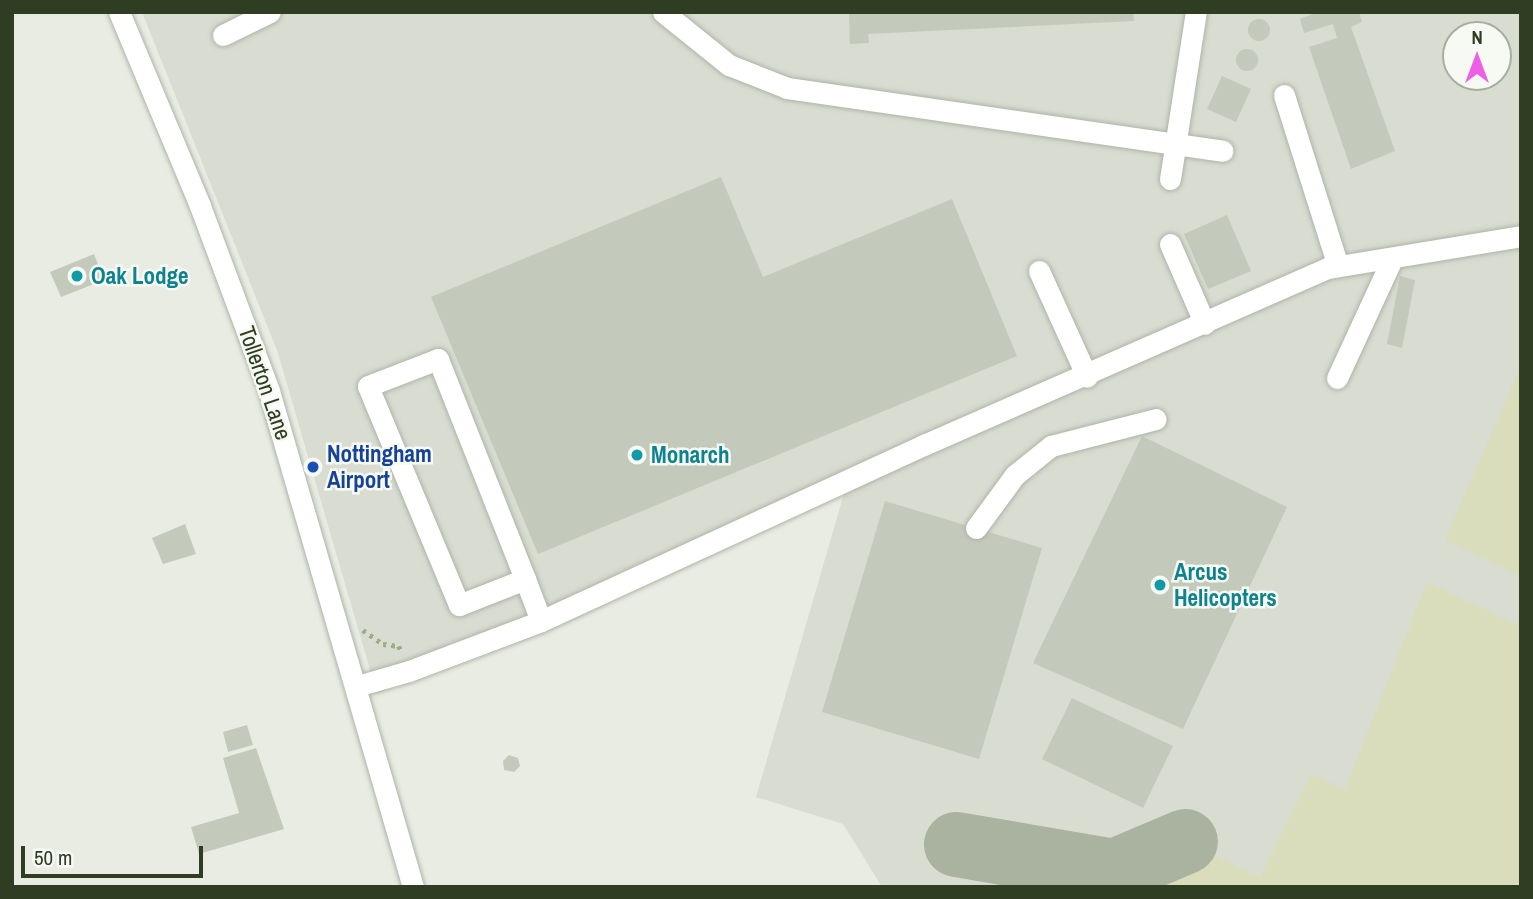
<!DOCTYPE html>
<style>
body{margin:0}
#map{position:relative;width:1533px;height:899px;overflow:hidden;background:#e9ece3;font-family:"Archivo Narrow",sans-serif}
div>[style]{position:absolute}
.built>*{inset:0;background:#d8dcd1}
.green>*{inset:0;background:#daddbc}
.taxiway>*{height:65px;margin:-32.5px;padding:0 32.5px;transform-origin:32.5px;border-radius:32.5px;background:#aab2a0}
.building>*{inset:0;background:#c4cabb}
.round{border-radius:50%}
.path>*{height:4.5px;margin-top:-2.25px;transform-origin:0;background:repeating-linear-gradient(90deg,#9aaf84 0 3.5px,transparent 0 8.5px)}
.roads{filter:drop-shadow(0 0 2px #adb4a6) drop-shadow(0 0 2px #adb4a6)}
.minor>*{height:21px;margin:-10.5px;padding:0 10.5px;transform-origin:10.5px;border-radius:10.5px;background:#fff}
.dots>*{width:19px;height:19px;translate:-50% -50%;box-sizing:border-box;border:4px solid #f7f9f3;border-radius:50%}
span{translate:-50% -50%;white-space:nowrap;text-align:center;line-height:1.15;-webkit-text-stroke:5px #f7f9f3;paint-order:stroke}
.culture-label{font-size:23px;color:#0d838f;font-weight:700}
.left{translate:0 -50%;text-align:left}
.street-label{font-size:23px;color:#2f3d23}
.transit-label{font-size:23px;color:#164399;font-weight:700}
.frame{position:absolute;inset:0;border:14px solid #2f3d23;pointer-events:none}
.north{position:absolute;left:1442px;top:21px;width:70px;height:70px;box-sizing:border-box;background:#f7f9f3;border:2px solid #a7aea0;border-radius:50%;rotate:0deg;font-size:19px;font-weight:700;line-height:28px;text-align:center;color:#2f3d23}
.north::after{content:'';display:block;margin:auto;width:24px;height:32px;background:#ef5fe6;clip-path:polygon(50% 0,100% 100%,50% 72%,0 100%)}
.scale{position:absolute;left:21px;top:846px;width:182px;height:32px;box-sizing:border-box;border:4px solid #2f3d23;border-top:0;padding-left:9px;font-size:21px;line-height:24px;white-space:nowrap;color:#2f3d23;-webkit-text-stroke:5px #f7f9f3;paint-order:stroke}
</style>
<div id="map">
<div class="built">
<i style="clip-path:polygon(evenodd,142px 12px,1521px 12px,1521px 887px,882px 887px,843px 824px,756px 797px,845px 490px,377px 694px,277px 350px,142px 12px,1456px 35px,1498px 35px,1498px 77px,1456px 77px,1456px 35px)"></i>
</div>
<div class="green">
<i style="clip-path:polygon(1521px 365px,1521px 577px,1445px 540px)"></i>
<i style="clip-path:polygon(1427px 582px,1521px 626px,1521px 887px,1127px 887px,1200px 848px,1260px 877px,1311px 774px,1345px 789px)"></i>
<i style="clip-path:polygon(1048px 867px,1114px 887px,1061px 887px)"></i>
</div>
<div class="taxiway">
<i style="left:956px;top:844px;width:160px;rotate:9.7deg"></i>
<i style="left:1114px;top:871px;width:77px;rotate:-22.9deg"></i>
</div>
<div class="building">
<i style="clip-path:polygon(849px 12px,1133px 12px,1134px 21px,868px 34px,869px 43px,850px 44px)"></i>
<i style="clip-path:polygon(1318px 12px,1359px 12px,1362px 22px,1351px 27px,1395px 151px,1351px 169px,1309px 47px,1337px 38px,1333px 24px,1304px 33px,1300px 19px)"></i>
<i class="round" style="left:1248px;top:19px;width:22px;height:22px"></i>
<i class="round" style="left:1236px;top:49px;width:22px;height:22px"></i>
<i style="clip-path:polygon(1222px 76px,1251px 89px,1236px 122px,1207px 109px)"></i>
<i style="clip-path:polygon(721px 177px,763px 277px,952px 199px,1017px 356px,538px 554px,431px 297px)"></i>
<i style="clip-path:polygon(1227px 215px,1251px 271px,1208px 289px,1184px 234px)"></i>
<i style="clip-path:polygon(94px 254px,104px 280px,61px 297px,50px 272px)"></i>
<i style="clip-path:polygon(1400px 276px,1415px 280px,1402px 348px,1387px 344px)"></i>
<i style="clip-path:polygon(1142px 436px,1287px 507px,1183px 729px,1033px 663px)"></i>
<i style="clip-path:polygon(885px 501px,1042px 548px,979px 759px,822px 712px)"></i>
<i style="clip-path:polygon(185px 524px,196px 554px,163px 564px,152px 538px)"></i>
<i style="clip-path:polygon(1072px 698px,1173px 746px,1143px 808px,1042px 759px)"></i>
<i style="clip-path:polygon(247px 725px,253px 745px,228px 752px,223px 732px)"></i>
<i style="clip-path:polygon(256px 748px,284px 829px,199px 854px,191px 827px,239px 813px,223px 758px)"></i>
<i style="clip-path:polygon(509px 755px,518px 758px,520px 766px,514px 772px,504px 770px,503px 761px)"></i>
</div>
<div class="path">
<i style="left:363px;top:630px;width:24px;rotate:35deg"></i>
<i style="left:383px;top:644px;width:16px;rotate:7deg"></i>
<i style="left:399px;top:646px;width:6px;rotate:72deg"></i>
</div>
<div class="roads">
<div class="minor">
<i style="left:119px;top:12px;width:210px;rotate:67.3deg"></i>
<i style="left:200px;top:206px;width:197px;rotate:69.5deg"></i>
<i style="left:269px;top:391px;width:516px;rotate:73.81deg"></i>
<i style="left:663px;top:12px;width:85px;rotate:38.8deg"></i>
<i style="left:729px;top:65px;width:62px;rotate:21.6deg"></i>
<i style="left:787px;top:88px;width:440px;rotate:8.2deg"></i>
<i style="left:223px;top:35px;width:52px;rotate:-26.1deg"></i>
<i style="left:1284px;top:95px;width:179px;rotate:72.5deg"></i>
<i style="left:1170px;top:179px;width:169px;rotate:-81.2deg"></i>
<i style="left:1170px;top:244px;width:87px;rotate:66.4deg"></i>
<i style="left:1039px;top:271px;width:116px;rotate:65.6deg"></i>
<i style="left:1337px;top:378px;width:131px;rotate:-65.2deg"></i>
<i style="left:976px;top:528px;width:66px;rotate:-53.7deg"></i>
<i style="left:1015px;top:475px;width:46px;rotate:-38.9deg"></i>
<i style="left:1051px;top:446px;width:108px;rotate:-14.4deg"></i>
<i style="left:525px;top:579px;width:71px;rotate:158.5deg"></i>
<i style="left:459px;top:605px;width:237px;rotate:-112.6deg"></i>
<i style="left:368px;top:386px;width:75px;rotate:-21.1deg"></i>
<i style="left:438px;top:359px;width:237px;rotate:68.4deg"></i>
<i style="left:525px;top:579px;width:45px;rotate:69.1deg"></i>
<i style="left:357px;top:686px;width:54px;rotate:-16.1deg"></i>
<i style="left:409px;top:671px;width:141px;rotate:-20.7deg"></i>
<i style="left:541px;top:621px;width:422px;rotate:-24.7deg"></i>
<i style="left:924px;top:445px;width:441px;rotate:-23.7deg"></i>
<i style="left:1328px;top:268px;width:196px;rotate:-9.4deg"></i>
</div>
</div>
<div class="dots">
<i style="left:77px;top:276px;background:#0f9aa8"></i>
<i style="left:637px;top:455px;background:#0f9aa8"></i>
<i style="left:313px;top:467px;background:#1a4fb4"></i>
<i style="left:1160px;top:585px;background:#0f9aa8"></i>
</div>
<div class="culture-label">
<span class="left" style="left:91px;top:276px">Oak Lodge</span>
<span class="left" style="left:651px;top:455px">Monarch</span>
<span class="left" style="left:1174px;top:585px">Arcus<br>Helicopters</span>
</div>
<div class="street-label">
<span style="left:265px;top:383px;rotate:71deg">Tollerton Lane</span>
</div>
<div class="transit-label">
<span class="left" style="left:327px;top:467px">Nottingham<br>Airport</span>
</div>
<div class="frame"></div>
<div class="north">N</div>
<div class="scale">50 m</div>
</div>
